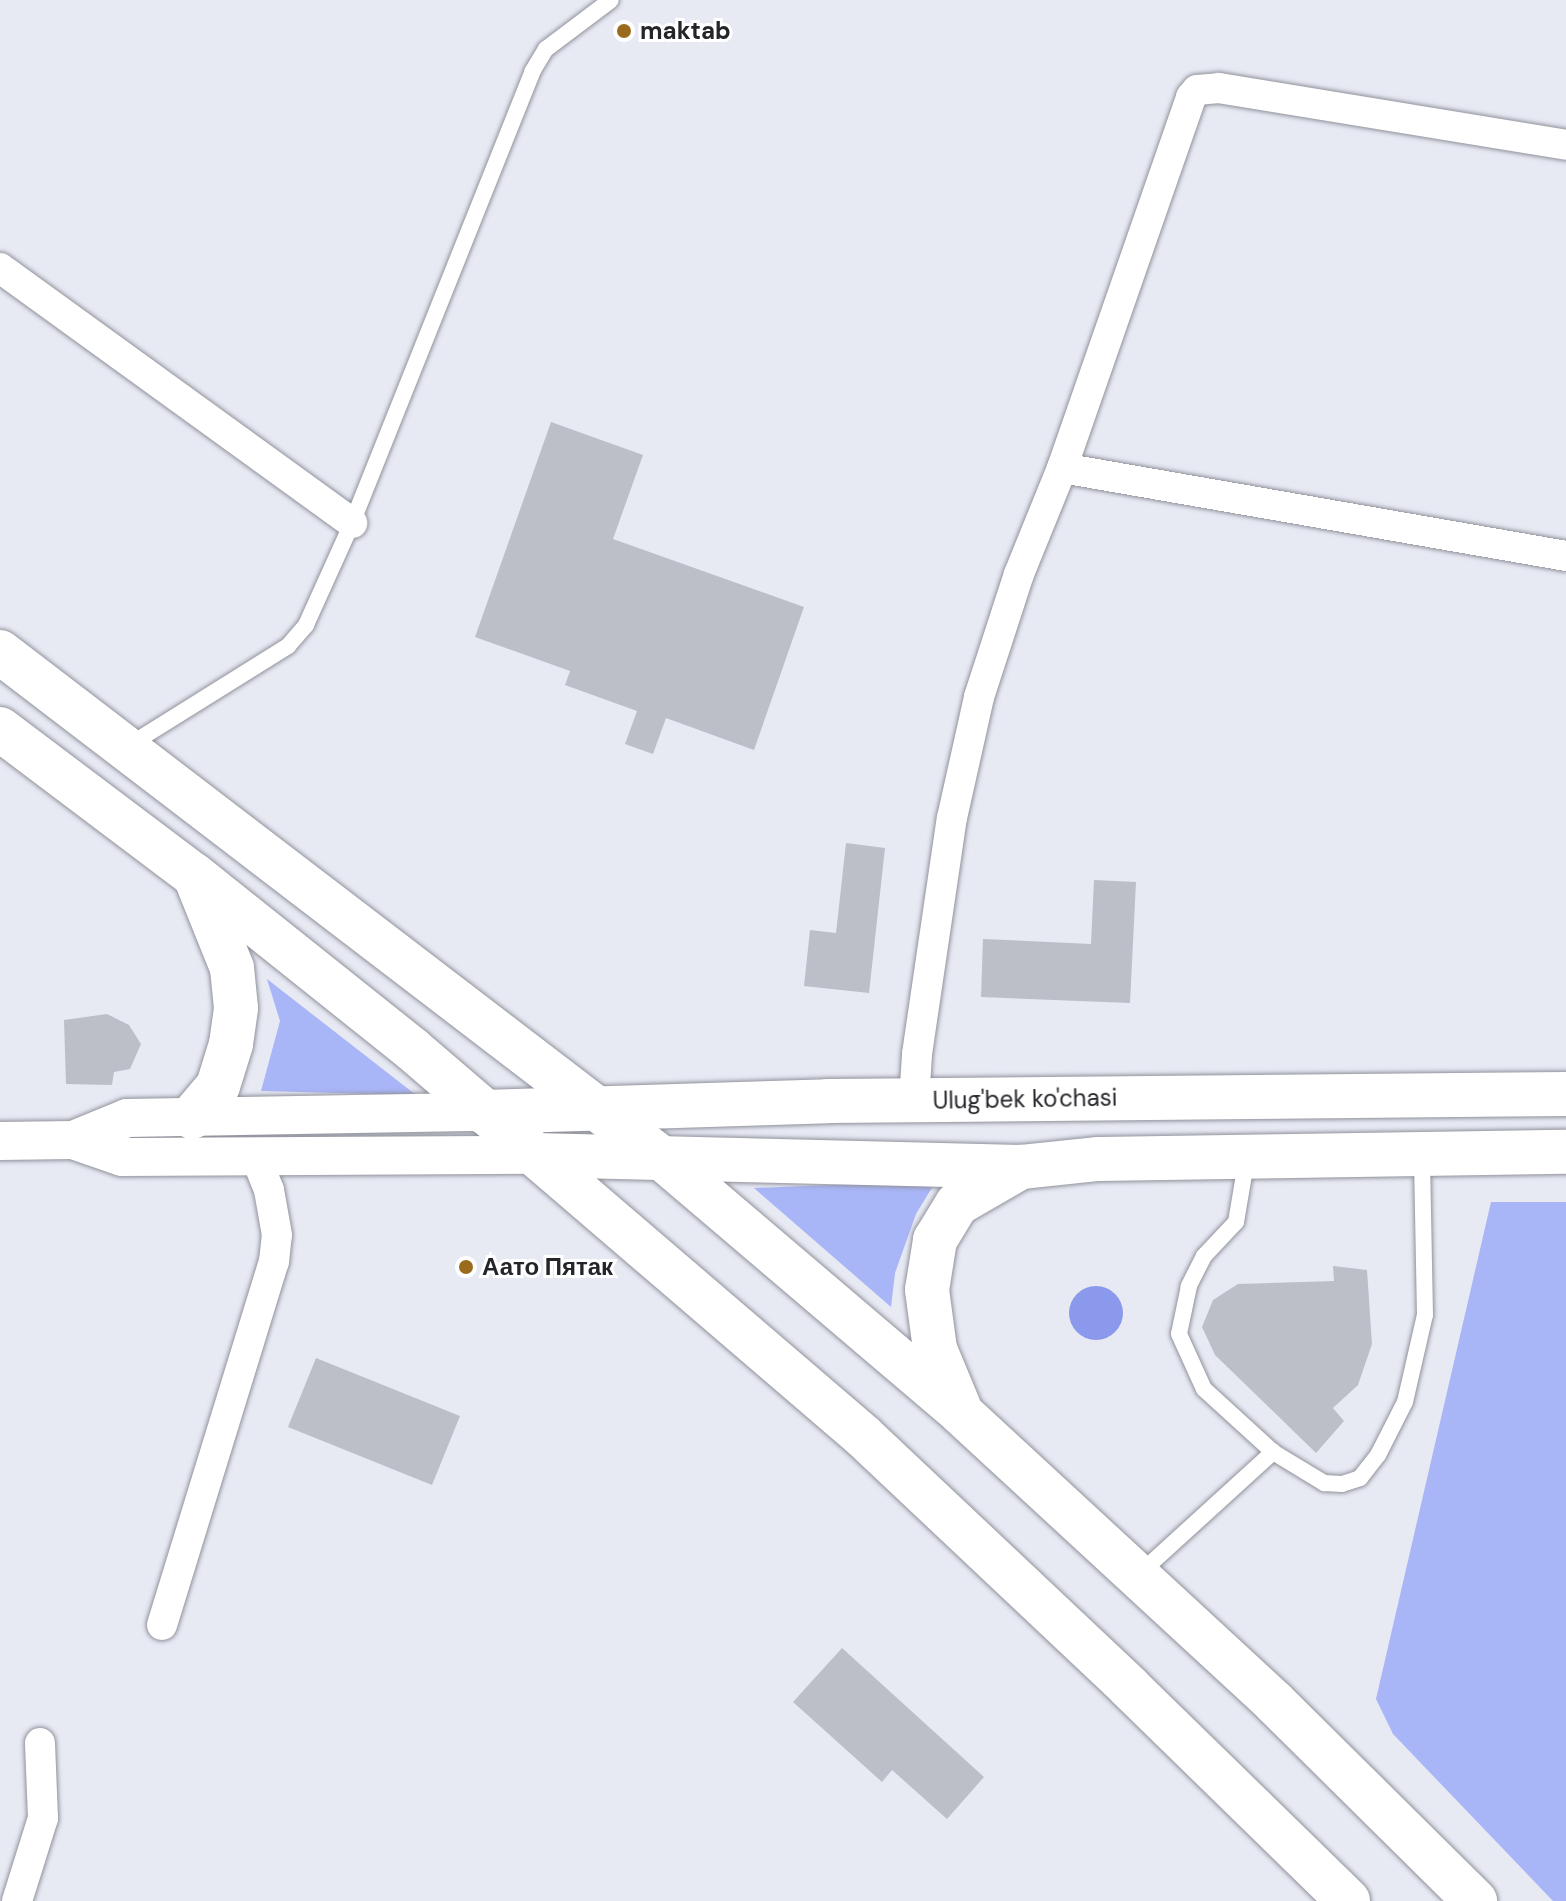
<!DOCTYPE html>
<meta charset="utf-8">
<style>
body{margin:0}
#map{position:relative;width:1566px;height:1901px;overflow:hidden;background:#e7e9f3;font-family:"DM Sans",sans-serif}
div>[style]{position:absolute}
.green>*{inset:0;background:#a8b5f7}
.water>*{inset:0;background:#8b99ed}
.round{border-radius:50%}
.building>*{inset:0;background:#bcbec8}
.roads{filter:drop-shadow(0 0 2px #90929b) drop-shadow(0 0 2px #90929b)}
.service>*{height:16px;margin:-8px;padding:0 8px;transform-origin:8px;border-radius:8px;background:#fff}
.minor>*{height:30px;margin:-15px;padding:0 15px;transform-origin:15px;border-radius:15px;background:#fff}
.tertiary>*{height:38px;margin:-19px;padding:0 19px;transform-origin:19px;border-radius:19px;background:#fff}
.secondary>*{height:44px;margin:-22px;padding:0 22px;transform-origin:22px;border-radius:22px;background:#fff}
.trunk>*{height:44px;margin:-22px;padding:0 22px;transform-origin:22px;border-radius:22px;background:#fff}
.dots>*{width:22px;height:22px;translate:-50% -50%;box-sizing:border-box;border:4px solid #fff;border-radius:50%}
span{translate:-50% -50%;white-space:nowrap;text-align:center;line-height:1.15;-webkit-text-stroke:6px #fff;paint-order:stroke}
.poi-label{font-size:24px;color:#242529;font-weight:700}
.left{translate:0 -50%;text-align:left}
.street-label{font-size:24px;color:#242529}
</style>
<div id="map">
<div class="green">
<i style="clip-path:polygon(267px 979px,416px 1095px,261px 1091px,280px 1021px)"></i>
<i style="clip-path:polygon(936px 1181px,916px 1214px,895px 1273px,891px 1307px,754px 1188px)"></i>
<i style="clip-path:polygon(1491px 1202px,1566px 1202px,1566px 1901px,1553px 1901px,1393px 1734px,1376px 1699px)"></i>
</div>
<div class="water">
<i class="round" style="left:1069px;top:1286px;width:54px;height:54px"></i>
</div>
<div class="building">
<i style="clip-path:polygon(551px 422px,643px 455px,613px 539px,804px 607px,754px 750px,666px 718px,653px 754px,625px 744px,637px 711px,565px 685px,570px 671px,475px 637px)"></i>
<i style="clip-path:polygon(846px 843px,885px 848px,869px 993px,804px 986px,810px 930px,836px 933px)"></i>
<i style="clip-path:polygon(1094px 880px,1136px 882px,1130px 1003px,981px 997px,983px 939px,1091px 944px)"></i>
<i style="clip-path:polygon(107px 1014px,129px 1025px,141px 1044px,130px 1069px,114px 1072px,112px 1085px,66px 1084px,64px 1020px)"></i>
<i style="clip-path:polygon(1333px 1266px,1367px 1270px,1372px 1344px,1358px 1385px,1333px 1408px,1344px 1421px,1316px 1453px,1215px 1355px,1202px 1327px,1213px 1300px,1238px 1284px,1334px 1281px)"></i>
<i style="clip-path:polygon(316px 1358px,460px 1416px,432px 1485px,288px 1427px)"></i>
<i style="clip-path:polygon(842px 1648px,984px 1777px,947px 1819px,892px 1770px,882px 1782px,793px 1702px)"></i>
</div>
<div class="roads">
<div class="service">
<i style="left:128px;top:746px;width:189px;rotate:-32deg"></i>
<i style="left:288px;top:646px;width:28px;rotate:-49deg"></i>
<i style="left:306px;top:625px;width:112px;rotate:-65.7deg"></i>
<i style="left:352px;top:523px;width:486px;rotate:-68.2deg"></i>
<i style="left:532px;top:72px;width:27px;rotate:-59deg"></i>
<i style="left:546px;top:49px;width:81px;rotate:-37deg"></i>
<i style="left:1247px;top:1157px;width:66px;rotate:99.6deg"></i>
<i style="left:1236px;top:1222px;width:47px;rotate:133.3deg"></i>
<i style="left:1204px;top:1256px;width:34px;rotate:117deg"></i>
<i style="left:1189px;top:1286px;width:49px;rotate:101.8deg"></i>
<i style="left:1179px;top:1334px;width:60px;rotate:65.6deg"></i>
<i style="left:1204px;top:1389px;width:93px;rotate:42.4deg"></i>
<i style="left:1273px;top:1452px;width:60px;rotate:31.3deg"></i>
<i style="left:1324px;top:1483px;width:18px;rotate:3deg"></i>
<i style="left:1342px;top:1484px;width:19px;rotate:-18deg"></i>
<i style="left:1360px;top:1478px;width:29px;rotate:-52deg"></i>
<i style="left:1378px;top:1455px;width:59px;rotate:-63deg"></i>
<i style="left:1405px;top:1402px;width:89px;rotate:-77.1deg"></i>
<i style="left:1425px;top:1315px;width:161px;rotate:-91.1deg"></i>
<i style="left:1138px;top:1575px;width:183px;rotate:-42.3deg"></i>
</div>
<div class="minor">
<i style="left:0;top:268px;width:435px;rotate:35.9deg"></i>
<i style="left:1062px;top:468px;width:512px;rotate:9.9deg"></i>
<i style="left:914px;top:1101px;width:47px;rotate:-86.3deg"></i>
<i style="left:917px;top:1054px;width:239px;rotate:-81.6deg"></i>
<i style="left:952px;top:818px;width:124px;rotate:-77.4deg"></i>
<i style="left:979px;top:697px;width:129px;rotate:-72deg"></i>
<i style="left:1019px;top:574px;width:114px;rotate:-67.9deg"></i>
<i style="left:1062px;top:468px;width:393px;rotate:-70.8deg"></i>
<i style="left:1191px;top:97px;width:9px;rotate:-49deg"></i>
<i style="left:1197px;top:90px;width:22px;rotate:-5deg"></i>
<i style="left:1219px;top:88px;width:352px;rotate:9.3deg"></i>
<i style="left:162px;top:1625px;width:380px;rotate:-72.9deg"></i>
<i style="left:274px;top:1262px;width:27px;rotate:-84deg"></i>
<i style="left:277px;top:1235px;width:46px;rotate:-100.1deg"></i>
<i style="left:269px;top:1190px;width:37px;rotate:-112deg"></i>
<i style="left:17px;top:1901px;width:87px;rotate:-72.6deg"></i>
<i style="left:43px;top:1818px;width:75px;rotate:-92.3deg"></i>
</div>
<div class="tertiary">
<i style="left:73px;top:1140px;width:58px;rotate:-22.2deg"></i>
<i style="left:127px;top:1118px;width:357px;rotate:-1deg"></i>
<i style="left:0;top:1141px;width:73px;rotate:-0.8deg"></i>
<i style="left:73px;top:1140px;width:52px;rotate:19.1deg"></i>
<i style="left:122px;top:1157px;width:413px;rotate:-0.3deg"></i>
</div>
<div class="secondary">
<i style="left:484px;top:1112px;width:344px;rotate:-1.8deg"></i>
<i style="left:828px;top:1101px;width:738px;rotate:-0.54deg"></i>
<i style="left:535px;top:1155px;width:486px;rotate:1.4deg"></i>
<i style="left:1021px;top:1167px;width:78px;rotate:-5.9deg"></i>
<i style="left:1099px;top:1159px;width:467px;rotate:-0.9deg"></i>
</div>
<div class="trunk">
<i style="left:0;top:652px;width:836px;rotate:37.42deg"></i>
<i style="left:664px;top:1160px;width:390px;rotate:40.4deg"></i>
<i style="left:961px;top:1413px;width:426px;rotate:42.7deg"></i>
<i style="left:1274px;top:1702px;width:283px;rotate:44.7deg"></i>
<i style="left:0;top:729px;width:243px;rotate:37deg"></i>
<i style="left:194px;top:875px;width:279px;rotate:38.6deg"></i>
<i style="left:412px;top:1049px;width:594px;rotate:40.63deg"></i>
<i style="left:863px;top:1436px;width:366px;rotate:43.3deg"></i>
<i style="left:1129px;top:1687px;width:306px;rotate:44.3deg"></i>
<i style="left:192px;top:1117px;width:40px;rotate:-50deg"></i>
<i style="left:218px;top:1086px;width:44px;rotate:-72.8deg"></i>
<i style="left:231px;top:1044px;width:36px;rotate:-82deg"></i>
<i style="left:236px;top:1008px;width:40px;rotate:-95.7deg"></i>
<i style="left:232px;top:968px;width:94px;rotate:-111.9deg"></i>
<i style="left:959px;top:1407px;width:63px;rotate:-112.5deg"></i>
<i style="left:935px;top:1349px;width:60px;rotate:-97.7deg"></i>
<i style="left:927px;top:1290px;width:51px;rotate:-80.9deg"></i>
<i style="left:935px;top:1240px;width:42px;rotate:-58.6deg"></i>
<i style="left:957px;top:1204px;width:74px;rotate:-30deg"></i>
</div>
</div>
<div class="dots">
<i style="left:624px;top:31px;background:#9a6b1c"></i>
<i style="left:466px;top:1267px;background:#9a6b1c"></i>
</div>
<div class="poi-label">
<span class="left" style="left:640px;top:31px">maktab</span>
<span class="left" style="left:482px;top:1267px">Аато Пятак</span>
</div>
<div class="street-label">
<span style="left:1025px;top:1099px;rotate:-1deg">Ulug'bek ko'chasi</span>
</div>
</div>
